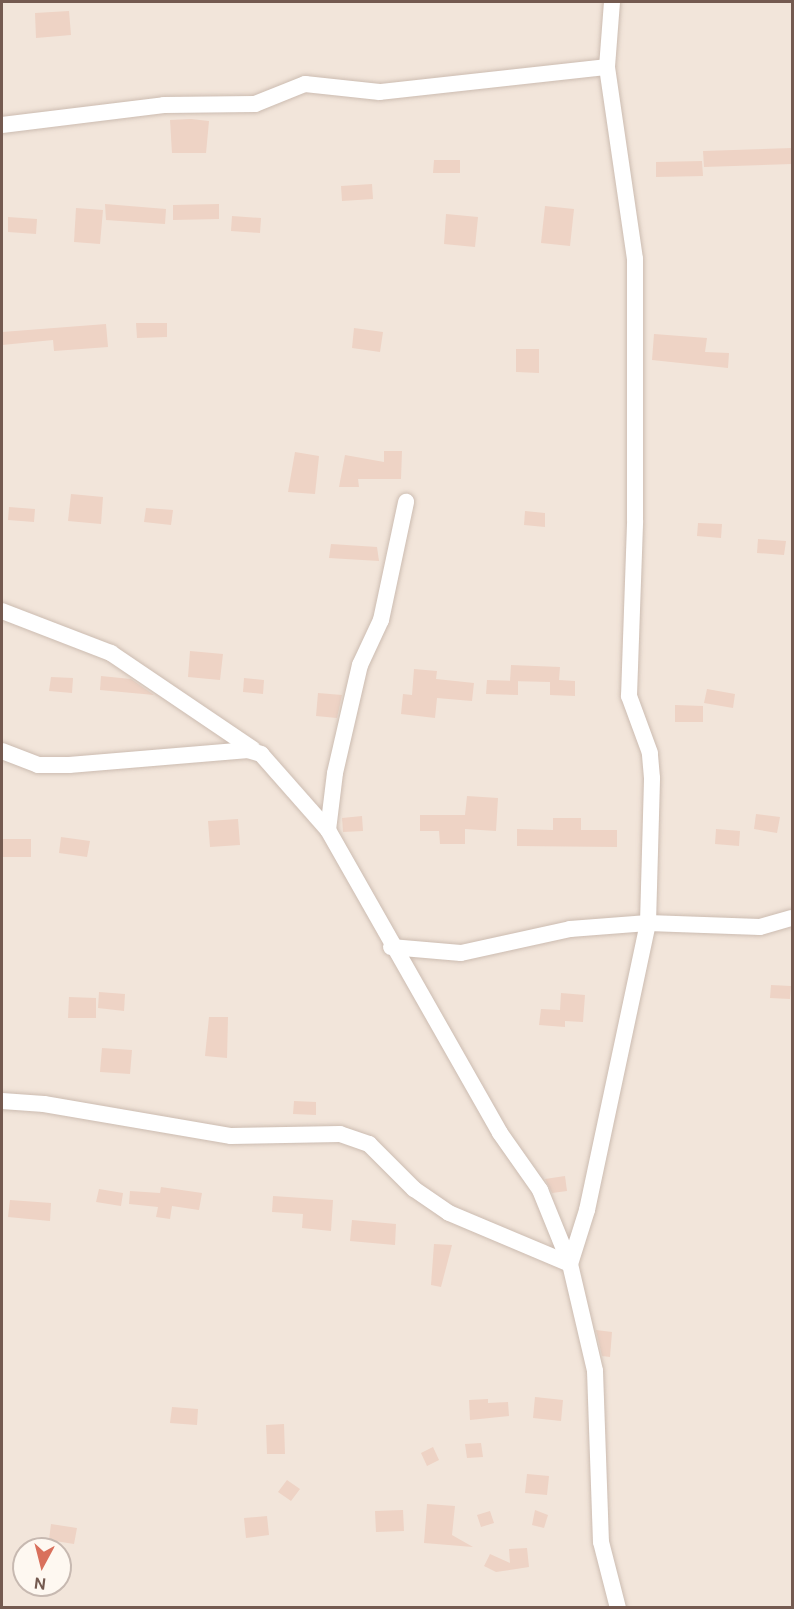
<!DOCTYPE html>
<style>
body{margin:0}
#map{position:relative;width:794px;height:1609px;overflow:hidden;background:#fbf4eb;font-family:"DM Sans",sans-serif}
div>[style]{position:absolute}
.residential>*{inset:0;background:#f2e5da}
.building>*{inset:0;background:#eed3c5}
.roads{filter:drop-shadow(0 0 2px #ccbcb1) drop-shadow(0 0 2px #ccbcb1)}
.minor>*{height:16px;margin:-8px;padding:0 8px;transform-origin:8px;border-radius:8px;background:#fff}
span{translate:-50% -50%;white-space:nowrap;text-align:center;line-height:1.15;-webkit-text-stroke:5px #fef8f1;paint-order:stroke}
.frame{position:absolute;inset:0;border:3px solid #745a50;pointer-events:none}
.north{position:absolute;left:12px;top:1537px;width:60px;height:60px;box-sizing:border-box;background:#fef8f1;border:2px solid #c7b9b1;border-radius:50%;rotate:187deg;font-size:16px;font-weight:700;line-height:24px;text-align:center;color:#745a50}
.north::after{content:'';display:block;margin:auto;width:21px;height:27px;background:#d9705c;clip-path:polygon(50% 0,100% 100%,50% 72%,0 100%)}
</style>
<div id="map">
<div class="residential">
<i style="clip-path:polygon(evenodd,2px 2px,792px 2px,792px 1607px,2px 1608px,2px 2px,24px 1549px,60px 1549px,60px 1585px,24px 1585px,24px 1549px)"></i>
</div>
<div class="building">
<i style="clip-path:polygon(69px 11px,71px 35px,36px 38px,35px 13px)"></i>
<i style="clip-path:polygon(191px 119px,209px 121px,206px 153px,172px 153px,170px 120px)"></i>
<i style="clip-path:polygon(792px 148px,792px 164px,704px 167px,703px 151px)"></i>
<i style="clip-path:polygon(434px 160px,460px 160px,460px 173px,433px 173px)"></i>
<i style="clip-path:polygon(702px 161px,703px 176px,656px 177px,656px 162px)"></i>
<i style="clip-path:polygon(372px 184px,373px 199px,342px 201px,341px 186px)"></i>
<i style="clip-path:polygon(105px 204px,166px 209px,165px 224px,106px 220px)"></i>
<i style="clip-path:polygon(219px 204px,219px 219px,173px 220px,173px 205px)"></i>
<i style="clip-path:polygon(545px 206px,574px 209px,570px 246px,541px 243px)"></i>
<i style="clip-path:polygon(76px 208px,103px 210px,100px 244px,74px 242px)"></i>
<i style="clip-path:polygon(446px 214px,478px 217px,475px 247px,444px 244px)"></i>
<i style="clip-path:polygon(232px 216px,261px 218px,260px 233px,231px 231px)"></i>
<i style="clip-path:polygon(8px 217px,37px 219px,36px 234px,8px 232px)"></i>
<i style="clip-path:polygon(136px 323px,167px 323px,167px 337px,137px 338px)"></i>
<i style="clip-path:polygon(106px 324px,108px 347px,54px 351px,53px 340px,2px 345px,2px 332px)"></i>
<i style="clip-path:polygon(354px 328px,383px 332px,380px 352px,352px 348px)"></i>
<i style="clip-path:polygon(654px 334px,707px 338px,705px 352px,729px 353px,728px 368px,652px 360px)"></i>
<i style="clip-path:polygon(516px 349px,539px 349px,539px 373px,516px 372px)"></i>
<i style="clip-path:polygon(384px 451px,402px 451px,401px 479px,358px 479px,359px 487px,339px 487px,345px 455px,384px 462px)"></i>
<i style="clip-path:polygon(295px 452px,319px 456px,315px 494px,288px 492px)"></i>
<i style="clip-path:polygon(71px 494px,103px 497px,101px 524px,68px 521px)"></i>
<i style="clip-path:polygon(9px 507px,35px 509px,34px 522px,8px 520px)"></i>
<i style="clip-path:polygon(146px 508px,173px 510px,171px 525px,144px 522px)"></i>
<i style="clip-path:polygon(525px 511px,545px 513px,545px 527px,524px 525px)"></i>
<i style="clip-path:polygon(698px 523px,722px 524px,721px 538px,697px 536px)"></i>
<i style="clip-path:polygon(758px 539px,786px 541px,784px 555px,757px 553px)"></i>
<i style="clip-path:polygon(331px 544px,377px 547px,379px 561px,329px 558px)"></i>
<i style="clip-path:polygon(190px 651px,223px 654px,220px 680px,188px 677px)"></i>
<i style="clip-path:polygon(511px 665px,560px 667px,559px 680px,575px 681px,575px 696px,550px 695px,550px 682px,510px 681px)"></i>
<i style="clip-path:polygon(414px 669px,437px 671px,436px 679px,474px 683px,472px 701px,437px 698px,435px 718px,401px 714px,403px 694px,412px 695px)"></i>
<i style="clip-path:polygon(101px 676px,131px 679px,154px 695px,100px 690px)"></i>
<i style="clip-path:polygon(51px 677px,73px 678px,72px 693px,49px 691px)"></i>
<i style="clip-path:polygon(244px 678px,264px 680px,263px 694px,243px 692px)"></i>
<i style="clip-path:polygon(487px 680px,518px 681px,518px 695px,486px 694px)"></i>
<i style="clip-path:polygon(707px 689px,735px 694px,733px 708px,704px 703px)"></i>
<i style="clip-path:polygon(318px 693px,342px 695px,337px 718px,316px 716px)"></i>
<i style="clip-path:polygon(675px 705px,703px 706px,703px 722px,675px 722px)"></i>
<i style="clip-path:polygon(467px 796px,498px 798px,496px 831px,465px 829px,465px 844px,440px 844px,439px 831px,420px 831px,420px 815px,465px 815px)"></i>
<i style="clip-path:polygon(756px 814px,780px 817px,777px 833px,754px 829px)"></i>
<i style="clip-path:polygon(362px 816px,363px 831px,343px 832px,342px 818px)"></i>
<i style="clip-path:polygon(553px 818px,581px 818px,581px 830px,617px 830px,617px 847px,517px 846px,517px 829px,553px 830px)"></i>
<i style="clip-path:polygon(238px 819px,240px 845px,210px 847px,208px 821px)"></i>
<i style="clip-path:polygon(716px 829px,740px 831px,739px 846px,715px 844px)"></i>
<i style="clip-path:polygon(61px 837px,90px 841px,87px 857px,59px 853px)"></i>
<i style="clip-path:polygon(2px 839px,31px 839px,31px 857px,2px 857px)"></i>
<i style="clip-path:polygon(771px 985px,791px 986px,790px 999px,770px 998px)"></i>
<i style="clip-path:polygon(99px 992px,125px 994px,124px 1011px,98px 1008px)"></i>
<i style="clip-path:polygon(561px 993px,585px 995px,583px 1022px,565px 1021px,565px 1027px,539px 1025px,541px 1009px,560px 1010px)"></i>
<i style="clip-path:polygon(69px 997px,96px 998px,96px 1018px,68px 1018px)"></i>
<i style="clip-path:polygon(209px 1017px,228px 1017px,227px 1058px,205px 1056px)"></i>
<i style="clip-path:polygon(102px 1048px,132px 1050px,130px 1074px,100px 1072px)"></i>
<i style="clip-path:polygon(294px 1101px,316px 1102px,316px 1115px,293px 1114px)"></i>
<i style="clip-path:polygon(565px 1176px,567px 1191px,552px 1193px,545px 1179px)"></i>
<i style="clip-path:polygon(161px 1187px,202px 1193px,199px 1210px,172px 1206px,170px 1219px,156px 1217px,158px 1207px,129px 1204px,130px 1191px,160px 1193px)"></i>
<i style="clip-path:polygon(99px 1189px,123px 1193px,121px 1206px,96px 1202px)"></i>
<i style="clip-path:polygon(273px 1196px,333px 1200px,331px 1231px,302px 1228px,303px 1214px,272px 1212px)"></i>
<i style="clip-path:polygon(10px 1200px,51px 1203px,50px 1221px,8px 1217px)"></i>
<i style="clip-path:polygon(352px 1220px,396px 1224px,395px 1245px,350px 1241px)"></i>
<i style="clip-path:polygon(434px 1244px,452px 1245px,441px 1287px,431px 1285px)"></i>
<i style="clip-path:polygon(596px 1330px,612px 1332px,610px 1357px,602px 1356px)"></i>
<i style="clip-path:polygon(535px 1397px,563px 1400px,561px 1421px,533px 1418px)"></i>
<i style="clip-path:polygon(488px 1399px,488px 1403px,508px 1402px,509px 1416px,470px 1420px,469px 1400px)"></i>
<i style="clip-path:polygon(172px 1407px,198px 1409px,197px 1425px,170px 1423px)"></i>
<i style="clip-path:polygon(284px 1424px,285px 1454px,267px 1454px,266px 1425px)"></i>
<i style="clip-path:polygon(481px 1443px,483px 1457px,467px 1458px,465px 1444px)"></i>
<i style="clip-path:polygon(433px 1447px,439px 1460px,427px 1466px,421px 1453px)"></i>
<i style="clip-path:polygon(527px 1474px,549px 1476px,547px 1495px,525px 1493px)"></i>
<i style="clip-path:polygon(287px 1480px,300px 1489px,291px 1501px,278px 1492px)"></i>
<i style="clip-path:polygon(427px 1504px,455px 1506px,452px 1535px,473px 1547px,424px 1543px)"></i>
<i style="clip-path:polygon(403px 1510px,404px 1531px,376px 1532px,375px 1511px)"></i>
<i style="clip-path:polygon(535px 1510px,548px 1515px,544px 1528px,532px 1525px)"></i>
<i style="clip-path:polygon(490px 1511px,494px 1523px,481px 1527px,477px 1515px)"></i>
<i style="clip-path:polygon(267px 1516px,269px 1535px,246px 1538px,244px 1518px)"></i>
<i style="clip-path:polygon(51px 1524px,77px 1528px,74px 1544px,49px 1540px)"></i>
<i style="clip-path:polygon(527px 1548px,529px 1567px,496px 1572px,484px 1566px,490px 1554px,510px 1563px,509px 1549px)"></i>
</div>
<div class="roads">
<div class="minor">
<i style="left:2px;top:125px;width:163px;rotate:-7deg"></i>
<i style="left:164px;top:105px;width:91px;rotate:-0.6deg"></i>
<i style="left:255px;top:104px;width:54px;rotate:-21.8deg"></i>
<i style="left:305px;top:84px;width:75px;rotate:6.1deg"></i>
<i style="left:380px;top:92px;width:228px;rotate:-6.3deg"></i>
<i style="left:2px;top:611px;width:117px;rotate:21.1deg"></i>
<i style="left:111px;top:653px;width:171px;rotate:34.1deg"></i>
<i style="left:2px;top:751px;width:39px;rotate:21deg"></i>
<i style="left:38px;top:765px;width:31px"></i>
<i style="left:69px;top:765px;width:180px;rotate:-4.8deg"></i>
<i style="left:248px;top:750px;width:14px;rotate:17deg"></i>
<i style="left:261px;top:754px;width:101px;rotate:48.6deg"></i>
<i style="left:328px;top:830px;width:348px;rotate:60.4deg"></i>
<i style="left:500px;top:1133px;width:70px;rotate:54.9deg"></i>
<i style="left:540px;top:1190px;width:80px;rotate:67.9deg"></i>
<i style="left:570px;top:1264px;width:110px;rotate:76.8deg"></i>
<i style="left:595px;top:1371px;width:171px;rotate:88deg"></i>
<i style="left:601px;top:1542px;width:68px;rotate:75.6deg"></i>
<i style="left:328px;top:830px;width:57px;rotate:-83deg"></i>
<i style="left:335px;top:773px;width:111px;rotate:-77deg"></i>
<i style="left:360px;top:665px;width:50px;rotate:-65deg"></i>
<i style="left:381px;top:620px;width:121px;rotate:-78deg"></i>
<i style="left:391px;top:947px;width:70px;rotate:4.9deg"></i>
<i style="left:461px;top:953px;width:112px;rotate:-12.4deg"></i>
<i style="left:570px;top:929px;width:78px;rotate:-4.4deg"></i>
<i style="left:648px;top:923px;width:112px;rotate:2deg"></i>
<i style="left:760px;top:927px;width:33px;rotate:-16deg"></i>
<i style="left:2px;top:1101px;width:42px;rotate:4.1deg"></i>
<i style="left:44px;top:1104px;width:190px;rotate:9.7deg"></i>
<i style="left:231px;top:1136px;width:109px;rotate:-1.1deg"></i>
<i style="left:340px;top:1134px;width:31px;rotate:19deg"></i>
<i style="left:369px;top:1144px;width:64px;rotate:45deg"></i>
<i style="left:414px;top:1189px;width:42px;rotate:34.4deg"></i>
<i style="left:449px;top:1213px;width:131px;rotate:22.9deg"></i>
<i style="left:570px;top:1264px;width:57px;rotate:-72.5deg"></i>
<i style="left:587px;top:1210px;width:293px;rotate:-78deg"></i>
<i style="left:648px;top:923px;width:145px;rotate:-88.4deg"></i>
<i style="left:652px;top:778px;width:25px;rotate:-95deg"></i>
<i style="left:650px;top:753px;width:61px;rotate:-110.2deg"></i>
<i style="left:629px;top:696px;width:176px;rotate:-88deg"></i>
<i style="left:635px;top:520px;width:261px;rotate:-90deg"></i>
<i style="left:635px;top:259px;width:194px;rotate:-98.3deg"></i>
<i style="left:607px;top:67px;width:65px;rotate:-85.6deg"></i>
</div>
</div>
<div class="frame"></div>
<div class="north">N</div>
</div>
